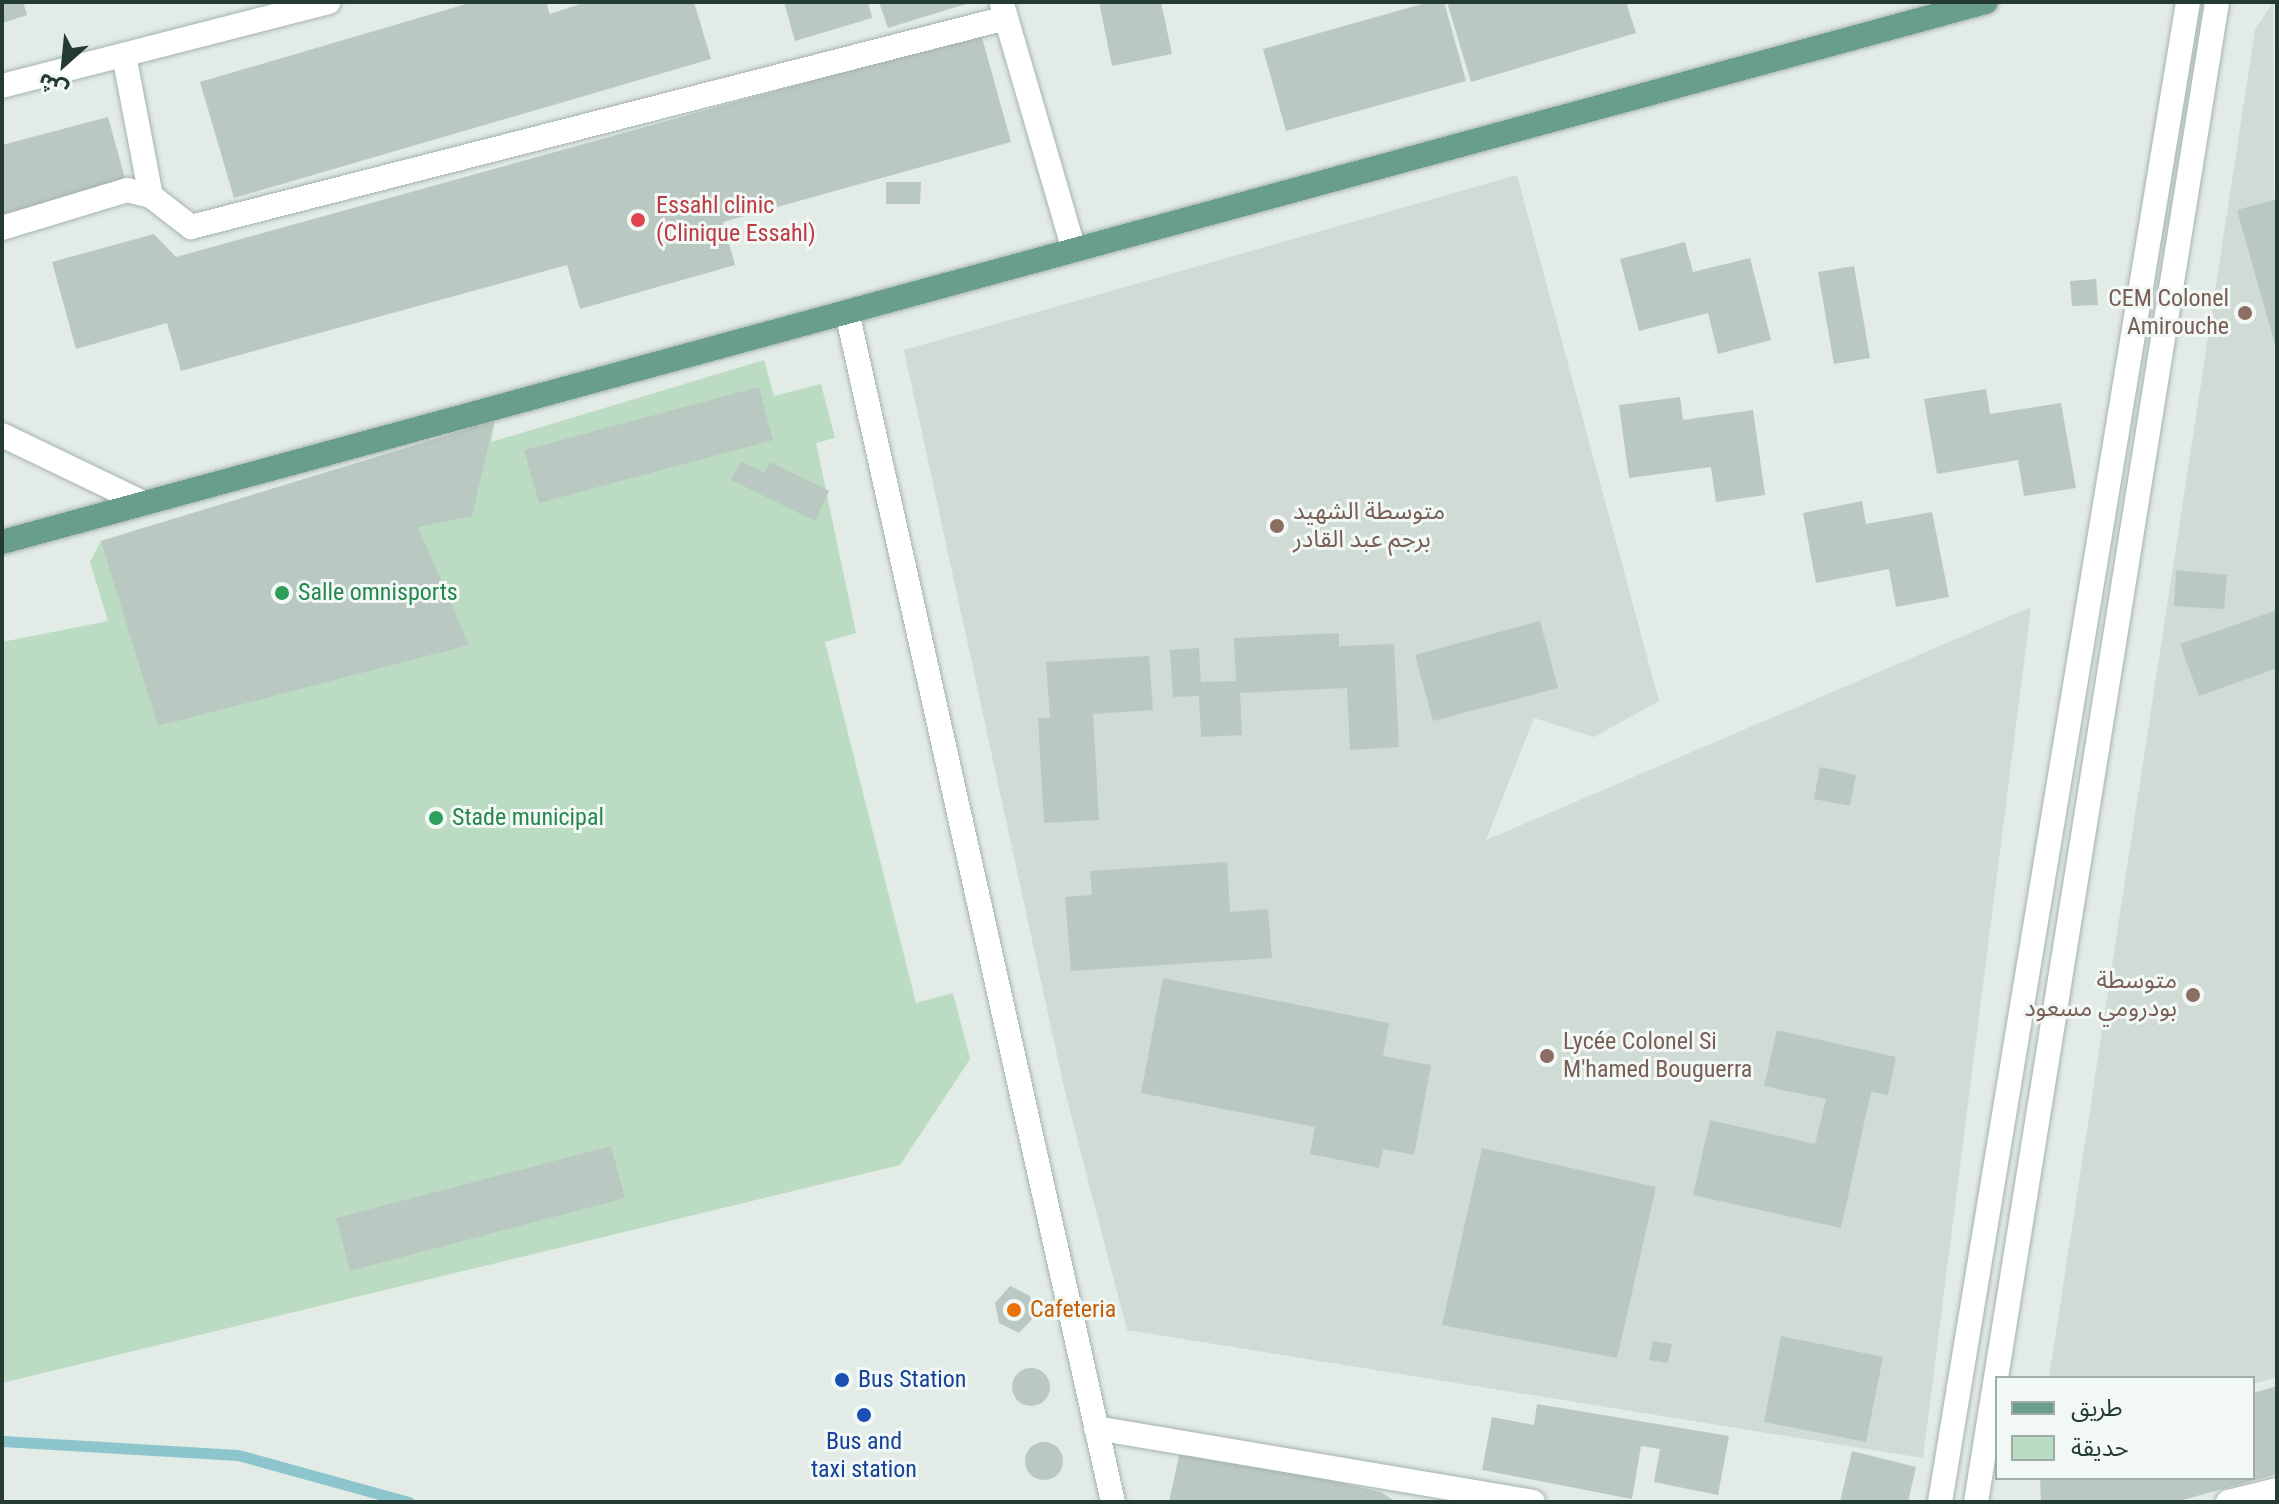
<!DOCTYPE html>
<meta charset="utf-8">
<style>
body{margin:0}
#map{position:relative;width:2279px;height:1504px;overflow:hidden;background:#e2ebe6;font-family:"Roboto Condensed","Noto Sans Arabic",sans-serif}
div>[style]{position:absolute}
.built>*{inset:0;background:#d0dbd5}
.green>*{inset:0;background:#bcdbc3}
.stream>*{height:11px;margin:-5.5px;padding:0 5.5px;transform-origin:5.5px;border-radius:5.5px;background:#8dc5cd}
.building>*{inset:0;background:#bac8c2}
.round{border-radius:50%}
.roads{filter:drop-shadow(0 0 2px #a5b3ad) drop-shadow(0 0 2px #a5b3ad)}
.minor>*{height:24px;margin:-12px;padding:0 12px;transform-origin:12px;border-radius:12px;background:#fff}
.major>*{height:24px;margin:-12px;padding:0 12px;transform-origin:12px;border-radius:12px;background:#699e8e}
.dots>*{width:22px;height:22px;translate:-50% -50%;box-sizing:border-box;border:4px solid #f2f8f5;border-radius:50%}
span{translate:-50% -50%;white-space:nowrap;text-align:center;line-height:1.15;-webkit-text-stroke:6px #f2f8f5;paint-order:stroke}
.health-label{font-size:24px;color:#be3a42}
.left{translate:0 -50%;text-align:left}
.education-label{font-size:24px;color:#785e54}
.right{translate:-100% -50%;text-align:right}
.leisure-label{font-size:24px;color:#27864d}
.food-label{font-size:24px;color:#c56008}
.transit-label{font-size:24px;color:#164399}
.frame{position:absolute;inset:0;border:4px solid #233b33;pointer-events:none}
.legend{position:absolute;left:1995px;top:1376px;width:260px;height:104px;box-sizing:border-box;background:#f2f8f5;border:2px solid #9faca7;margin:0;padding:10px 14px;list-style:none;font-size:24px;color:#233b33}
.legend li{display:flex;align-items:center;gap:16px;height:40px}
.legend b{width:40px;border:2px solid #9faca7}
.north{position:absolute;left:24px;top:24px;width:80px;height:80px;-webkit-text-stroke:6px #f2f8f5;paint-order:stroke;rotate:207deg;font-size:22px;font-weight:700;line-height:32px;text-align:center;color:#233b33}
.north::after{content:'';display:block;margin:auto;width:28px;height:36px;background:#233b33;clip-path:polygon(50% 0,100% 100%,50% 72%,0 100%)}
</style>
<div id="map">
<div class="built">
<i style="clip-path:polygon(2273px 2px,2277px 1377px,2253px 1384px,2253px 1378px,2049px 1378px,2255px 30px)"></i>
<i style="clip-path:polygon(1517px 175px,1659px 701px,1594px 737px,1534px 718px,1486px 840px,2031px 607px,1923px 1458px,1127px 1330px,1065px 1092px,904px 350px)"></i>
</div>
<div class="green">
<i style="clip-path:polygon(764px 360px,774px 396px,821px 384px,835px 438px,816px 443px,856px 633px,825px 642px,916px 1003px,953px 993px,970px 1059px,900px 1165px,2px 1383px,2px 642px,108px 621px,90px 562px,101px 541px,495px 421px,491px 442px)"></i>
</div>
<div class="stream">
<i style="left:2px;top:1441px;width:236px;rotate:3.4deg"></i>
<i style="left:238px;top:1455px;width:177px;rotate:15.4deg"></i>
</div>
<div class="building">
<i style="clip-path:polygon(2px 2px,23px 2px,27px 15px,2px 23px)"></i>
<i style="clip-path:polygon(473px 2px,546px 2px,550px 14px,586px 2px,694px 2px,711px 59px,234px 198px,200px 82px)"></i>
<i style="clip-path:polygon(784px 2px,868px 2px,872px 18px,795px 41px)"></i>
<i style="clip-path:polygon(879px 2px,969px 2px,969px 3px,888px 28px)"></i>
<i style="clip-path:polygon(1099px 2px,1161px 2px,1172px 54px,1112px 66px)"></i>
<i style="clip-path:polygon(1429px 2px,1444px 2px,1466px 81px,1286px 131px,1263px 49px)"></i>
<i style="clip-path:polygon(1447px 2px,1626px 2px,1636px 33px,1471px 82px)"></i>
<i style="clip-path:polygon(981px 34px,1011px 142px,723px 222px,735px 265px,580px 309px,567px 265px,181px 371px,167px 323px,76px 349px,52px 262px,154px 234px,176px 257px)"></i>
<i style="clip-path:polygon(108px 117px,126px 182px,2px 215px,2px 145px)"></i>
<i style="clip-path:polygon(886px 182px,921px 182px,920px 204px,886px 204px)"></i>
<i style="clip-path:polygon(2277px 199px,2277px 348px,2276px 348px,2237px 210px)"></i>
<i style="clip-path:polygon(1685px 242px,1693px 272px,1750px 258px,1771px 340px,1718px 354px,1708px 313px,1639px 331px,1620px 259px)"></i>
<i style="clip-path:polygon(1854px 266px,1870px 358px,1834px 364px,1818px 272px)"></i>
<i style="clip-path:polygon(2096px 279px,2098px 305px,2072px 306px,2070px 281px)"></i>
<i style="clip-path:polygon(759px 387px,773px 440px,539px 503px,524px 450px)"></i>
<i style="clip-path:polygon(1986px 389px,1990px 414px,2061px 403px,2076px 488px,2024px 496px,2018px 460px,1937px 474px,1924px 399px)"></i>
<i style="clip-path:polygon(1680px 397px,1683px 420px,1753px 410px,1765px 495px,1716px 502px,1711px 467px,1629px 478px,1619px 405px)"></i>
<i style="clip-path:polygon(494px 421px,472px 516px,418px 527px,469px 645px,158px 726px,101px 541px)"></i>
<i style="clip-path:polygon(741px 461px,764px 473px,770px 462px,829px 491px,815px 521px,731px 480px)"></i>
<i style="clip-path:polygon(1862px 501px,1866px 524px,1932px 512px,1949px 597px,1896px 607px,1889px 569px,1816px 583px,1803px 513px)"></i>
<i style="clip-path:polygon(2176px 570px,2227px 575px,2224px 609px,2174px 606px)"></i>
<i style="clip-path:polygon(2277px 610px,2277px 668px,2199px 696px,2180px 644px)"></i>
<i style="clip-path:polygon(1540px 621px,1558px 688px,1433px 721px,1415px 655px)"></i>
<i style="clip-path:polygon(1339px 633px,1339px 646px,1394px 644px,1399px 747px,1350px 750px,1347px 688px,1240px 693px,1242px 735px,1201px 737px,1199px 696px,1173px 697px,1170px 650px,1199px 648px,1201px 682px,1236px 681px,1234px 638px)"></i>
<i style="clip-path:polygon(1149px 656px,1153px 710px,1093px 714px,1099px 820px,1044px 823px,1038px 718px,1050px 718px,1046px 662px)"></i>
<i style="clip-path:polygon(1820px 767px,1856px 775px,1850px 806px,1814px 799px)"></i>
<i style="clip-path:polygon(1227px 862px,1230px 912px,1268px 909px,1272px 958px,1071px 971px,1065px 897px,1092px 895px,1090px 871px)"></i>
<i style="clip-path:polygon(1163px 978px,1389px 1023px,1383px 1056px,1431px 1065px,1414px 1155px,1383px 1149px,1379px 1168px,1310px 1154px,1315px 1127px,1141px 1093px)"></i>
<i style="clip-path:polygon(1777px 1030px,1896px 1057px,1888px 1095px,1871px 1092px,1841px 1228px,1693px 1195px,1710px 1120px,1815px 1144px,1826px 1099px,1764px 1086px)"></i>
<i style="clip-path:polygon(611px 1146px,625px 1198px,350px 1271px,336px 1218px)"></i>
<i style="clip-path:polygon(1482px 1148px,1656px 1187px,1617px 1358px,1442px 1325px)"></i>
<i style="clip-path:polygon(1010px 1286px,1030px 1296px,1034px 1317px,1019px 1333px,999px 1323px,995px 1303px)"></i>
<i style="clip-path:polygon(1781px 1336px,1883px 1357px,1866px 1442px,1764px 1422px)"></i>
<i style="clip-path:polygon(1653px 1341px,1672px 1344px,1668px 1363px,1649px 1360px)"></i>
<i class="round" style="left:1012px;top:1368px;width:38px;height:38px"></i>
<i style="clip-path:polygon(2277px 1386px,2277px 1474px,2175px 1502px,2041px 1502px,2040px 1478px,2253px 1478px,2253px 1393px)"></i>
<i style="clip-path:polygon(1537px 1404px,1729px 1436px,1718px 1495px,1654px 1482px,1660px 1449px,1641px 1446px,1632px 1499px,1482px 1470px,1492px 1417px,1534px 1425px)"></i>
<i class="round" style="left:1025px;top:1442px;width:38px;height:38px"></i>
<i style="clip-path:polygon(1181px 1446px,1381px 1492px,1396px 1502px,1169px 1502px)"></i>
<i style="clip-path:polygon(1852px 1451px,1916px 1467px,1908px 1502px,1840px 1502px)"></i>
</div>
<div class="roads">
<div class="minor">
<i style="left:1002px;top:4px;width:256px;rotate:73.7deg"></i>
<i style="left:124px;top:55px;width:144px;rotate:79.2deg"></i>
<i style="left:2px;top:86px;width:337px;rotate:-14.4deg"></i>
<i style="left:2px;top:228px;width:131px;rotate:-16.9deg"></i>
<i style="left:127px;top:190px;width:25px;rotate:14deg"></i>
<i style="left:151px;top:196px;width:51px;rotate:37.8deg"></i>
<i style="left:191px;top:227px;width:841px;rotate:-14.38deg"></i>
<i style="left:847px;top:312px;width:1219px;rotate:77.4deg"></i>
<i style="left:2px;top:435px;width:157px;rotate:25.7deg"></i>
<i style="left:1096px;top:1428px;width:443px;rotate:9.6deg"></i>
<i style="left:1940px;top:1502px;width:1520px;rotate:-80.61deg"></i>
<i style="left:1976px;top:1502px;width:1519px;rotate:-80.87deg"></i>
<i style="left:2228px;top:1502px;width:50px;rotate:-13.8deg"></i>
</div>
<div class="major">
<i style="left:2px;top:542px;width:2056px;rotate:-15.23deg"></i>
</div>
</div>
<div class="dots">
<i style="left:638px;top:220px;background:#e0444e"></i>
<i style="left:2245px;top:313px;background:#8d6e63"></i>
<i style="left:1277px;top:526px;background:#8d6e63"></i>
<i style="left:282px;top:593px;background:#2e9e5b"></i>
<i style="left:436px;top:818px;background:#2e9e5b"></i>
<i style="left:2193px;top:995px;background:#8d6e63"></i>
<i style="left:1547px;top:1056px;background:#8d6e63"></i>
<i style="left:1014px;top:1310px;background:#e8710a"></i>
<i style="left:842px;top:1380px;background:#1a4fb4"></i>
<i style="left:864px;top:1415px;background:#1a4fb4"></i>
</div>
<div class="health-label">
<span class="left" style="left:656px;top:220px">Essahl clinic<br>(Clinique Essahl)</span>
</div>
<div class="education-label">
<span class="right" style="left:2229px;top:313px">CEM Colonel<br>Amirouche</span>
<span class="left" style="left:1293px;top:526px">متوسطة الشهيد<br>برجم عبد القادر</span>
<span class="right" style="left:2177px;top:995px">متوسطة<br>بودرومي مسعود</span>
<span class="left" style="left:1563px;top:1056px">Lycée Colonel Si<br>M'hamed Bouguerra</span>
</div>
<div class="leisure-label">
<span class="left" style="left:298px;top:593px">Salle omnisports</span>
<span class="left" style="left:452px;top:818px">Stade municipal</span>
</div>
<div class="food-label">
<span class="left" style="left:1030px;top:1310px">Cafeteria</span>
</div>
<div class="transit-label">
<span class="left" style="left:858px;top:1380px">Bus Station</span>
<span style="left:864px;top:1456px">Bus and<br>taxi station</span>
</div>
<div class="frame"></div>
<ul class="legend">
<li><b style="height:10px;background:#699e8e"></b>طريق</li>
<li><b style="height:22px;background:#bcdbc3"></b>حديقة</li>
</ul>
<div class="north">ش</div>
</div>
